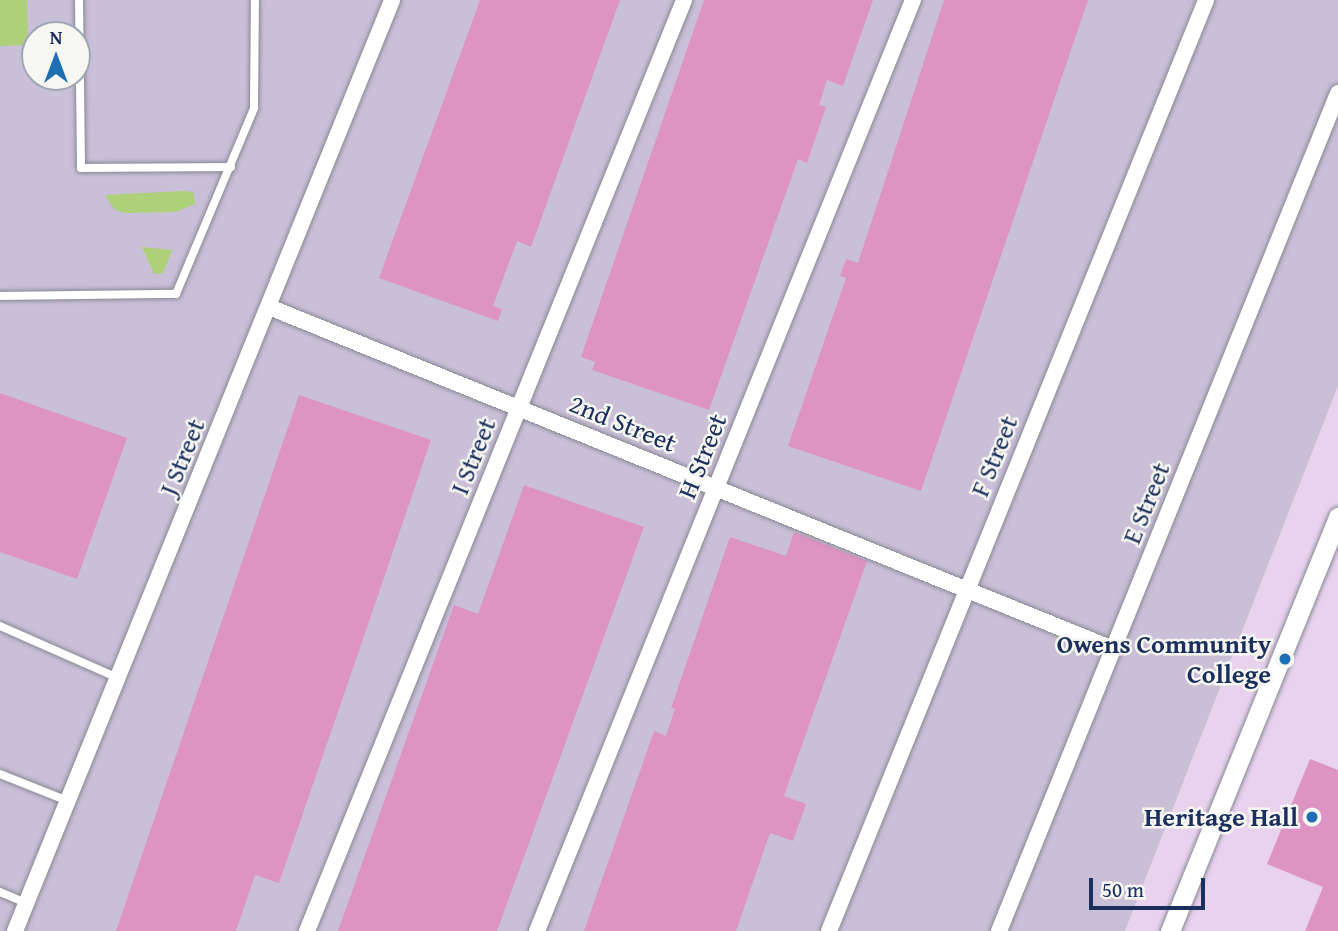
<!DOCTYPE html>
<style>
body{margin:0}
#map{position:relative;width:1338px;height:931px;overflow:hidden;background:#f3e2ca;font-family:"Gentium Book Plus",serif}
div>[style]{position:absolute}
.built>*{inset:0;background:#e8d2ee}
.industrial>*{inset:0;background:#c9bfd7}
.green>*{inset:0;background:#aed078}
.building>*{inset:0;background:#dd94c2}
.roads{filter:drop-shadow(0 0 2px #878894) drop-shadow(0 0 2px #878894)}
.service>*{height:8px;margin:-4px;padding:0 4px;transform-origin:4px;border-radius:4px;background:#fff}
.minor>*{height:16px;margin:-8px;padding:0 8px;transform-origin:8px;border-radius:8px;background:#fff}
.tertiary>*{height:19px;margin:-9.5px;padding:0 9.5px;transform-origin:9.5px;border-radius:9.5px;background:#fff}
.dots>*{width:19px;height:19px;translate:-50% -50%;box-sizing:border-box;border:4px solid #f6f6f2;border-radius:50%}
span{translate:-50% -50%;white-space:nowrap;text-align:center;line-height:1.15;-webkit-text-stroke:5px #f6f6f2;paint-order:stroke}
.street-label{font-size:26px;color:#1b2f5e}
.poi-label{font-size:26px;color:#1b2f5e;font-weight:700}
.right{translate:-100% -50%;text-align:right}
.north{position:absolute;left:21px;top:21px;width:70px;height:70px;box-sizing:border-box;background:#f6f6f2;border:2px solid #9ea6b7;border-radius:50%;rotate:0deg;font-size:19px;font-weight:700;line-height:28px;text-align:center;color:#1b2f5e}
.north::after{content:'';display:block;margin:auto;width:24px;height:32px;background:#1f6fb2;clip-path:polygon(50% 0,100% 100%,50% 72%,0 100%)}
.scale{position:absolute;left:1089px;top:878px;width:116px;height:32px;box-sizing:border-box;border:4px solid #1b2f5e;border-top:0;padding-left:9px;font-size:21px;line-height:24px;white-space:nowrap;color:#1b2f5e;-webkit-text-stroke:5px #f6f6f2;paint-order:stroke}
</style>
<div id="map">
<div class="built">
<i style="clip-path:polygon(1338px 386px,1338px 931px,1125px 931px)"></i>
</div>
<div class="industrial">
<i style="clip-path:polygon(evenodd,0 0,1338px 0,1338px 386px,1125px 931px,0 931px,0 0,35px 35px,77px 35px,77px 77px,35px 77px,35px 35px)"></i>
</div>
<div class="green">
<i style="clip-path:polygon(0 0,27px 0,28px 45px,0 46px)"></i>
<i style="clip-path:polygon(184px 191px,193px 192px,195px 204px,176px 212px,124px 213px,114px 209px,105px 195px)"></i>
<i style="clip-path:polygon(142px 247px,172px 250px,163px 273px,154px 274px)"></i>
</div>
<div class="building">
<i style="clip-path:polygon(480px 0,620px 0,531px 247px,517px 241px,493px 306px,502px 309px,498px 321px,379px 278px)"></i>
<i style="clip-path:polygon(704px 0,873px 0,843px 86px,827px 80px,819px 105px,826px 107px,807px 163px,798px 159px,709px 410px,592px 370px,595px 362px,581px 357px)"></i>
<i style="clip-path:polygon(944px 0,1088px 0,921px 491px,788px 446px,846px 278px,840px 276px,846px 259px,858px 263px)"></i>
<i style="clip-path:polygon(0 393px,127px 438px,77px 579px,0 552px)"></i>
<i style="clip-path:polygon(299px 395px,431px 440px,362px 642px,279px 883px,255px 875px,236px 931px,116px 931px)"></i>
<i style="clip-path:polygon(524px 485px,644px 527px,497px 931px,338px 931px,454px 605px,478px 614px)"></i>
<i style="clip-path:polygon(794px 532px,867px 561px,784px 796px,806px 804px,793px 841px,770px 833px,736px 931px,584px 931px,654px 731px,666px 736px,675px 709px,671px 708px,730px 537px,786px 556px)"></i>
<i style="clip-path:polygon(1310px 759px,1338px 770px,1338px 931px,1305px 931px,1323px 887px,1267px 864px)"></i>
</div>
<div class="roads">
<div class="service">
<i style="left:79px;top:0;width:168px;rotate:89.3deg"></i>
<i style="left:81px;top:168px;width:150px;rotate:-0.4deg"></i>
<i style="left:0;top:296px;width:176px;rotate:-0.7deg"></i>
<i style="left:176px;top:294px;width:202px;rotate:-67.2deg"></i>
<i style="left:254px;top:108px;width:108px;rotate:-89.5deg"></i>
<i style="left:0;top:626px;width:129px;rotate:23.8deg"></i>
<i style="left:0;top:774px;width:73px;rotate:21.7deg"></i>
<i style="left:0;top:892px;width:28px;rotate:23deg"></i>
</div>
<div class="minor">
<i style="left:269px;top:307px;width:911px;rotate:22.06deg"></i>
<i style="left:15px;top:931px;width:1004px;rotate:-67.95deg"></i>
<i style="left:307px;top:931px;width:1004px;rotate:-67.95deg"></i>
<i style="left:537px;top:931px;width:1004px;rotate:-68.01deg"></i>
<i style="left:829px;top:931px;width:1004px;rotate:-67.95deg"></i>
<i style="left:999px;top:931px;width:904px;rotate:-67.97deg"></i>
</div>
<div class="tertiary">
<i style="left:1170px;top:931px;width:447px;rotate:-67.9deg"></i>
</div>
</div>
<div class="dots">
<i style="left:1285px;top:659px;background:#1f6fb2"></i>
<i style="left:1312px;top:817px;background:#1f6fb2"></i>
</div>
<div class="street-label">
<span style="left:623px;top:423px;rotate:22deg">2nd Street</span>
<span style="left:473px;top:456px;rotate:-68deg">I Street</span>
<span style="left:702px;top:456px;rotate:-68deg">H Street</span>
<span style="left:994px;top:456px;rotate:-68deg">F Street</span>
<span style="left:182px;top:457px;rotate:-68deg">J Street</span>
<span style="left:1146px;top:503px;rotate:-68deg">E Street</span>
</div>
<div class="poi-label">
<span class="right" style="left:1271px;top:659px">Owens Community<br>College</span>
<span class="right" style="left:1298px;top:817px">Heritage Hall</span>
</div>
<div class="north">N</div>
<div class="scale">50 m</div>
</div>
